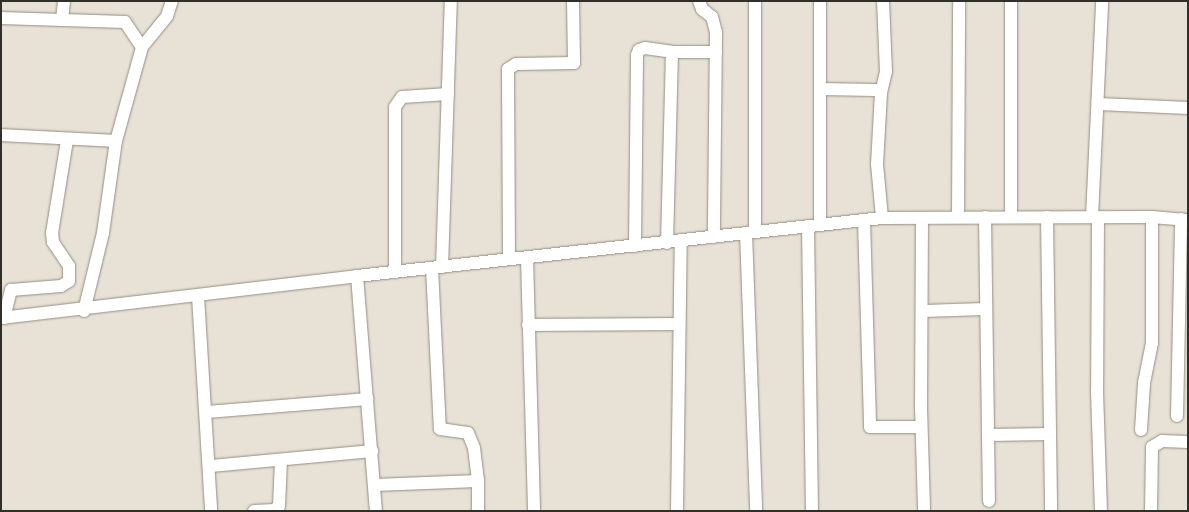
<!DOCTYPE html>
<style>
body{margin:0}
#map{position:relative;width:1189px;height:512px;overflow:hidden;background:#e7e2d5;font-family:Lato,sans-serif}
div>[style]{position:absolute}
.roads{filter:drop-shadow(0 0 1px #928e81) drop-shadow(0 0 1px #928e81)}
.minor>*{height:12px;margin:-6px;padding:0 6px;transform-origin:6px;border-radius:6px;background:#fff}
span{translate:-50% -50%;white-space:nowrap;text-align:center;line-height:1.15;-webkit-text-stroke:4.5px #fff;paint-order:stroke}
.frame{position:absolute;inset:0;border:2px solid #312f2a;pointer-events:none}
</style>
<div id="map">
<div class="roads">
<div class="minor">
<i style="left:699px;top:1px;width:9px;rotate:69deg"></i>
<i style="left:702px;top:9px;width:13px;rotate:39deg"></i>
<i style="left:712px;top:17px;width:16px;rotate:75deg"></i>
<i style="left:716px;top:32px;width:205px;rotate:90.6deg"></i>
<i style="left:755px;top:1px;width:231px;rotate:90deg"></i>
<i style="left:820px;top:1px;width:224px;rotate:90deg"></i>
<i style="left:1011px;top:1px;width:216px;rotate:90deg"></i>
<i style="left:1px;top:18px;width:124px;rotate:1.8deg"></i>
<i style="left:125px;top:22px;width:30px;rotate:56deg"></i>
<i style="left:62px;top:20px;width:19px;rotate:-84deg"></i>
<i style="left:820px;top:89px;width:56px;rotate:1deg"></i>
<i style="left:876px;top:90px;width:6px;rotate:31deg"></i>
<i style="left:881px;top:93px;width:71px;rotate:93.2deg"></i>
<i style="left:877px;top:164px;width:54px;rotate:84.7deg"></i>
<i style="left:881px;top:93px;width:22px;rotate:-77deg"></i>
<i style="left:886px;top:72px;width:71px;rotate:-92.4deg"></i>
<i style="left:1099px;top:104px;width:89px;rotate:2.6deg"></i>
<i style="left:1px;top:135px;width:115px;rotate:3deg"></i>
<i style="left:958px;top:217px;width:216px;rotate:-89.7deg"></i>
<i style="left:985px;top:217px;width:284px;rotate:89.2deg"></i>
<i style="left:1047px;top:217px;width:294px;rotate:89.2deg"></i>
<i style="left:1092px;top:217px;width:216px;rotate:-87.3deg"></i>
<i style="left:1098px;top:217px;width:174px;rotate:90.3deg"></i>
<i style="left:1097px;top:391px;width:120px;rotate:88.1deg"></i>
<i style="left:922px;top:218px;width:189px;rotate:90.3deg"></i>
<i style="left:921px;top:407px;width:104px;rotate:88.3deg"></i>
<i style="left:864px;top:220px;width:207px;rotate:88.3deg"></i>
<i style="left:870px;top:427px;width:51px"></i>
<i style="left:808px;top:226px;width:285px;rotate:89.2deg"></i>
<i style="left:746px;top:233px;width:278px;rotate:87.9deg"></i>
<i style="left:667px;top:243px;width:191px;rotate:-88.5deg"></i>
<i style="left:672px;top:52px;width:44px"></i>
<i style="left:635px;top:246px;width:191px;rotate:-89.4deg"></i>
<i style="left:637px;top:55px;width:5px;rotate:-68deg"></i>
<i style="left:639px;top:50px;width:6px;rotate:-18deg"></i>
<i style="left:645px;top:48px;width:27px;rotate:8deg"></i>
<i style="left:527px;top:258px;width:253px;rotate:88.4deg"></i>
<i style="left:509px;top:259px;width:190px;rotate:-90.3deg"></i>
<i style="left:508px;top:69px;width:9px;rotate:-32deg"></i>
<i style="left:516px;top:64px;width:58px;rotate:-1deg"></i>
<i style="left:574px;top:63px;width:62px;rotate:-90.9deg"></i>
<i style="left:442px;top:267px;width:266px;rotate:-88.1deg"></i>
<i style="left:432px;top:268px;width:161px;rotate:87.2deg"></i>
<i style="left:440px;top:429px;width:28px;rotate:8deg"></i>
<i style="left:468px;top:433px;width:16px;rotate:68deg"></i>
<i style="left:474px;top:448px;width:33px;rotate:83deg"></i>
<i style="left:395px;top:272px;width:165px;rotate:-90deg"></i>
<i style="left:395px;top:107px;width:12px;rotate:-55deg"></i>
<i style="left:402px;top:97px;width:46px;rotate:-3.7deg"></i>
<i style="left:357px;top:276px;width:528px;rotate:-6.3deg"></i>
<i style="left:882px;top:218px;width:270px;rotate:-0.2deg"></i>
<i style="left:1152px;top:217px;width:36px;rotate:5deg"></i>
<i style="left:198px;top:296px;width:215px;rotate:86.5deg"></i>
<i style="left:84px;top:311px;width:80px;rotate:-76.3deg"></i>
<i style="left:103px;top:233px;width:93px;rotate:-82deg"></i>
<i style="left:116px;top:141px;width:98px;rotate:-74.5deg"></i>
<i style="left:142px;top:47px;width:40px;rotate:-51deg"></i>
<i style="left:167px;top:16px;width:16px;rotate:-72deg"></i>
<i style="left:922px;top:311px;width:64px;rotate:-1.8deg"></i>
<i style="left:1px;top:318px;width:358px;rotate:-6.7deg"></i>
<i style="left:357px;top:276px;width:236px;rotate:85.4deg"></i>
<i style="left:4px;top:318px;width:29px;rotate:-76deg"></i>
<i style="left:11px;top:290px;width:50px;rotate:-4.6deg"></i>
<i style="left:61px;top:286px;width:9px;rotate:-32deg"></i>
<i style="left:69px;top:281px;width:15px;rotate:-90deg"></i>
<i style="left:69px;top:266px;width:29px;rotate:-124deg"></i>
<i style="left:53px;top:242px;width:9px;rotate:-96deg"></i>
<i style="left:52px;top:233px;width:94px;rotate:-80.8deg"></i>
<i style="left:528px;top:325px;width:151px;rotate:-0.4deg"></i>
<i style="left:207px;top:412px;width:161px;rotate:-4.6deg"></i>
<i style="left:1177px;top:416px;width:197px;rotate:-88.8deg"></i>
<i style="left:1141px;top:430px;width:47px;rotate:-86.3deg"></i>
<i style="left:1144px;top:383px;width:41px;rotate:-78.7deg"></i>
<i style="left:1152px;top:343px;width:126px;rotate:-90deg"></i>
<i style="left:988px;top:435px;width:62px;rotate:-0.9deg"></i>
<i style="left:211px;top:466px;width:162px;rotate:-5.3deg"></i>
<i style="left:375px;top:485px;width:103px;rotate:-2.2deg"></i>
<i style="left:478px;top:481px;width:30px;rotate:90deg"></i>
<i style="left:254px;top:511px;width:20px;rotate:-3deg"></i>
<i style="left:274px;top:510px;width:6px;rotate:-39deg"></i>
<i style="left:279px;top:506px;width:46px;rotate:-87.5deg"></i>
<i style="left:677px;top:511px;width:270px;rotate:-89.2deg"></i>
<i style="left:1151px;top:511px;width:64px;rotate:-89.1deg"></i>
<i style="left:1152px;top:447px;width:12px;rotate:-31deg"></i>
<i style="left:1162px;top:441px;width:26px;rotate:2deg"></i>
</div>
</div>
<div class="frame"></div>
</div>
